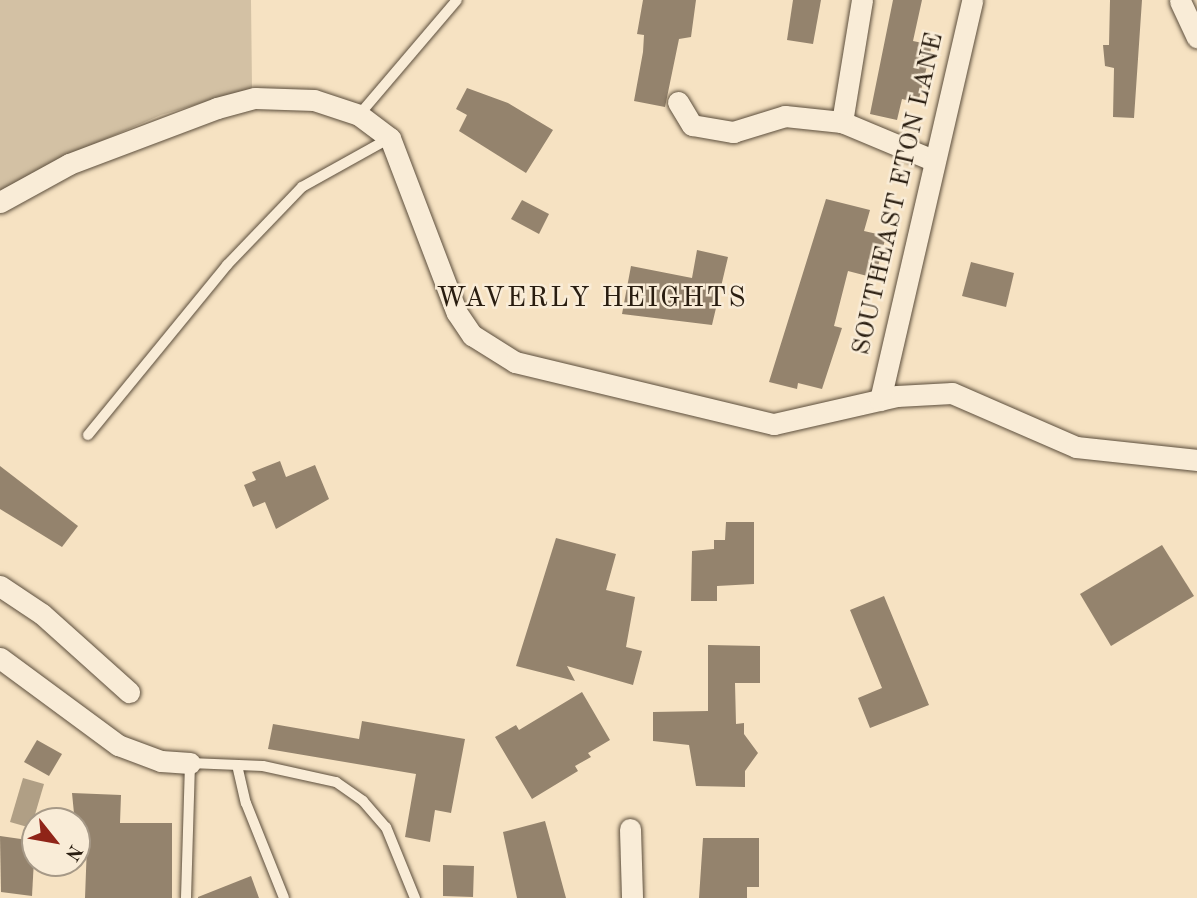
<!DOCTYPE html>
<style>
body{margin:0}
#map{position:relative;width:1197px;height:898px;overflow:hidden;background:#f6e2c2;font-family:"Old Standard TT",serif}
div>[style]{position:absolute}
.green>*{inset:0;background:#d3c1a4}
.water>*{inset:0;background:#b09f85}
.building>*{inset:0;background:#94836d}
.roads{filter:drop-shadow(0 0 2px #5c4e3c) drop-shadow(0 0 2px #5c4e3c)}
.service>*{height:10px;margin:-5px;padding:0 5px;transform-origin:5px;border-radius:5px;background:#f9ecd7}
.minor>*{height:21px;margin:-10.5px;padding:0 10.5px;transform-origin:10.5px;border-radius:10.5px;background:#f9ecd7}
span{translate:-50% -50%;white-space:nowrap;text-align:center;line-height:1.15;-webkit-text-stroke:5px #f9ecd7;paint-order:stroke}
.street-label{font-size:26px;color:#291d10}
.neighbourhood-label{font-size:28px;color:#291d10;letter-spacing:2px}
.north{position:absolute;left:21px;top:807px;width:70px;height:70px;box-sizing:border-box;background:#f9ecd7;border:2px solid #a69987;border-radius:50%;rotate:121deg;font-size:19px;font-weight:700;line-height:28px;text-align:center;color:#291d10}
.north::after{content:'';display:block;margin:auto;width:24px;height:32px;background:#8f2418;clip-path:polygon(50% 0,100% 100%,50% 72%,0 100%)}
</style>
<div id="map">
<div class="green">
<i style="clip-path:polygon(0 0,251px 0,252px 88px,161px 115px,64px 157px,0 194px)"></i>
</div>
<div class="water">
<i style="clip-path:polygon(23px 778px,44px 784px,31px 828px,10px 822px)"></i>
</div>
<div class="building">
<i style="clip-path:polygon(643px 0,696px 0,691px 37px,679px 39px,665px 107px,634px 101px,643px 52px,644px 35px,637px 34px)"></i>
<i style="clip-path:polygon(793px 0,821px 0,813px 44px,787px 40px)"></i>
<i style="clip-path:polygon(893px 0,922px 0,913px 41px,932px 45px,918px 103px,902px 99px,897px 120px,870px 114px)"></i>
<i style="clip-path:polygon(1110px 0,1142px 0,1134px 118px,1113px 117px,1114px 68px,1105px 66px,1103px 45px,1109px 45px)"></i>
<i style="clip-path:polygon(467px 88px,508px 103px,553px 130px,526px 173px,459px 131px,467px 115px,456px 109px)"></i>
<i style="clip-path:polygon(826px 199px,870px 210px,864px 231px,886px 236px,875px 278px,848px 271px,834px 326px,842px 328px,822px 389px,798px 383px,797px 389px,769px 382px)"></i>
<i style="clip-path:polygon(522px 200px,549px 214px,539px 234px,511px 219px)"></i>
<i style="clip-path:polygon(697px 250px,728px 257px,712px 325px,622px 314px,631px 266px,692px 278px)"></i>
<i style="clip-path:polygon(971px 262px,1014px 273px,1006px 307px,962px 296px)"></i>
<i style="clip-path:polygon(280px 461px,286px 477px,315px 465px,329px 499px,276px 529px,265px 502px,253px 507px,244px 485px,256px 480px,252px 472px)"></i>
<i style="clip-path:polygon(0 466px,78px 526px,62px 547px,0 509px)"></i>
<i style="clip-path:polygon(726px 522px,754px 522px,754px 584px,717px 586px,717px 601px,691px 601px,692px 551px,714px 549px,714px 540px,725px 540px)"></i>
<i style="clip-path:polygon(556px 538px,616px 554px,606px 590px,635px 597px,626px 647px,642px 651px,633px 685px,567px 666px,575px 681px,516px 666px)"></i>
<i style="clip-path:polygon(1162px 545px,1194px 596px,1111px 646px,1080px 594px)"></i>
<i style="clip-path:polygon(884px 596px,929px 705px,870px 728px,858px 698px,882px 688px,850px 610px)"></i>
<i style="clip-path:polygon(708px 645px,760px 646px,760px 683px,735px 683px,736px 724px,744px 723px,744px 734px,758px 753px,745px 771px,745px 787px,696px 786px,689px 745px,653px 741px,653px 712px,708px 711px)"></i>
<i style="clip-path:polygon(582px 692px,610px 740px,588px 753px,591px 757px,575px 766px,578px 771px,532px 799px,495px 737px,516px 725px,519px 730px)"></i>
<i style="clip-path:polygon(362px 721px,465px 739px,451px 813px,435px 810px,430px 842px,405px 837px,416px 774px,268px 749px,273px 724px,359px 739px)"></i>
<i style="clip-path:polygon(37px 740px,62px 754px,49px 776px,24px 762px)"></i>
<i style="clip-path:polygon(72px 793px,121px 795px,120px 823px,172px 823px,172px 898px,85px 898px,87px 844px,77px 844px)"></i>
<i style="clip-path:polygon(545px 821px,566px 898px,517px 898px,503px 832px)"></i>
<i style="clip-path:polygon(0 836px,35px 841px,32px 896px,1px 892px)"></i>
<i style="clip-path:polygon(703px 838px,759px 838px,759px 887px,747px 887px,747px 898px,699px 898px)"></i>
<i style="clip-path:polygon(443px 865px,474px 866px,473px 897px,443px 896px)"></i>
<i style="clip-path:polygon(251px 876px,259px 898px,198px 898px,198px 897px)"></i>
</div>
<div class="roads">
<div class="service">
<i style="left:359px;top:115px;width:151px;rotate:-49.6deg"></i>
<i style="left:88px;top:435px;width:220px;rotate:-50.7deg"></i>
<i style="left:227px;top:265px;width:108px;rotate:-46.1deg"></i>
<i style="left:302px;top:187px;width:101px;rotate:-29.1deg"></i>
<i style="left:237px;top:765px;width:39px;rotate:77deg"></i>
<i style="left:246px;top:803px;width:102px;rotate:68.2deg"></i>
<i style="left:186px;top:898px;width:135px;rotate:-88.3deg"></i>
<i style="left:190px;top:763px;width:73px;rotate:2.4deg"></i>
<i style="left:263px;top:766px;width:75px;rotate:12.4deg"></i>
<i style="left:336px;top:782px;width:33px;rotate:35deg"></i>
<i style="left:363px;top:801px;width:35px;rotate:49deg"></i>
<i style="left:386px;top:827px;width:77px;rotate:67.8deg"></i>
</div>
<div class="minor">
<i style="left:862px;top:0;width:124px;rotate:99.3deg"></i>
<i style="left:842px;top:122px;width:99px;rotate:22.7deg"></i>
<i style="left:1180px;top:1px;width:40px;rotate:65deg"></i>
<i style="left:678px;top:102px;width:27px;rotate:59deg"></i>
<i style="left:692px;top:125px;width:42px;rotate:9.7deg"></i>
<i style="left:733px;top:132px;width:54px;rotate:-17.1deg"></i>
<i style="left:785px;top:116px;width:57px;rotate:6deg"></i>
<i style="left:0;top:202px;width:79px;rotate:-28.8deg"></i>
<i style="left:69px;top:164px;width:158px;rotate:-20.7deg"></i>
<i style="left:217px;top:108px;width:39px;rotate:-15deg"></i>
<i style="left:255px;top:98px;width:59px;rotate:1.9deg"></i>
<i style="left:314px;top:100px;width:47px;rotate:18.4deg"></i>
<i style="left:359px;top:115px;width:39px;rotate:37deg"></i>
<i style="left:390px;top:138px;width:187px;rotate:69.1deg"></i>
<i style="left:457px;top:313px;width:27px;rotate:56deg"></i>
<i style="left:472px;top:335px;width:51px;rotate:32.1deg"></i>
<i style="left:515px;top:362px;width:266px;rotate:13.5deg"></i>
<i style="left:774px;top:424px;width:126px;rotate:-12.8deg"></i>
<i style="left:897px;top:396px;width:55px;rotate:-3.1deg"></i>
<i style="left:952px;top:393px;width:135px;rotate:23.5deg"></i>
<i style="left:1076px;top:447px;width:122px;rotate:6.1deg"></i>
<i style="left:880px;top:400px;width:410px;rotate:-77deg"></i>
<i style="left:0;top:586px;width:50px;rotate:33.7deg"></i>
<i style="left:42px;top:614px;width:117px;rotate:41.9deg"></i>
<i style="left:0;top:658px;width:147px;rotate:36.4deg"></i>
<i style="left:118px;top:745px;width:46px;rotate:20.4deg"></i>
<i style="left:161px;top:761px;width:29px;rotate:4deg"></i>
<i style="left:630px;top:829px;width:69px;rotate:88.3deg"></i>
</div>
</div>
<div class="street-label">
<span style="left:899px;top:194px;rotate:-77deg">SOUTHEAST ETON LANE</span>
</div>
<div class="neighbourhood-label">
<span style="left:592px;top:299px">WAVERLY HEIGHTS</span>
</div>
<div class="north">N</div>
</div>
